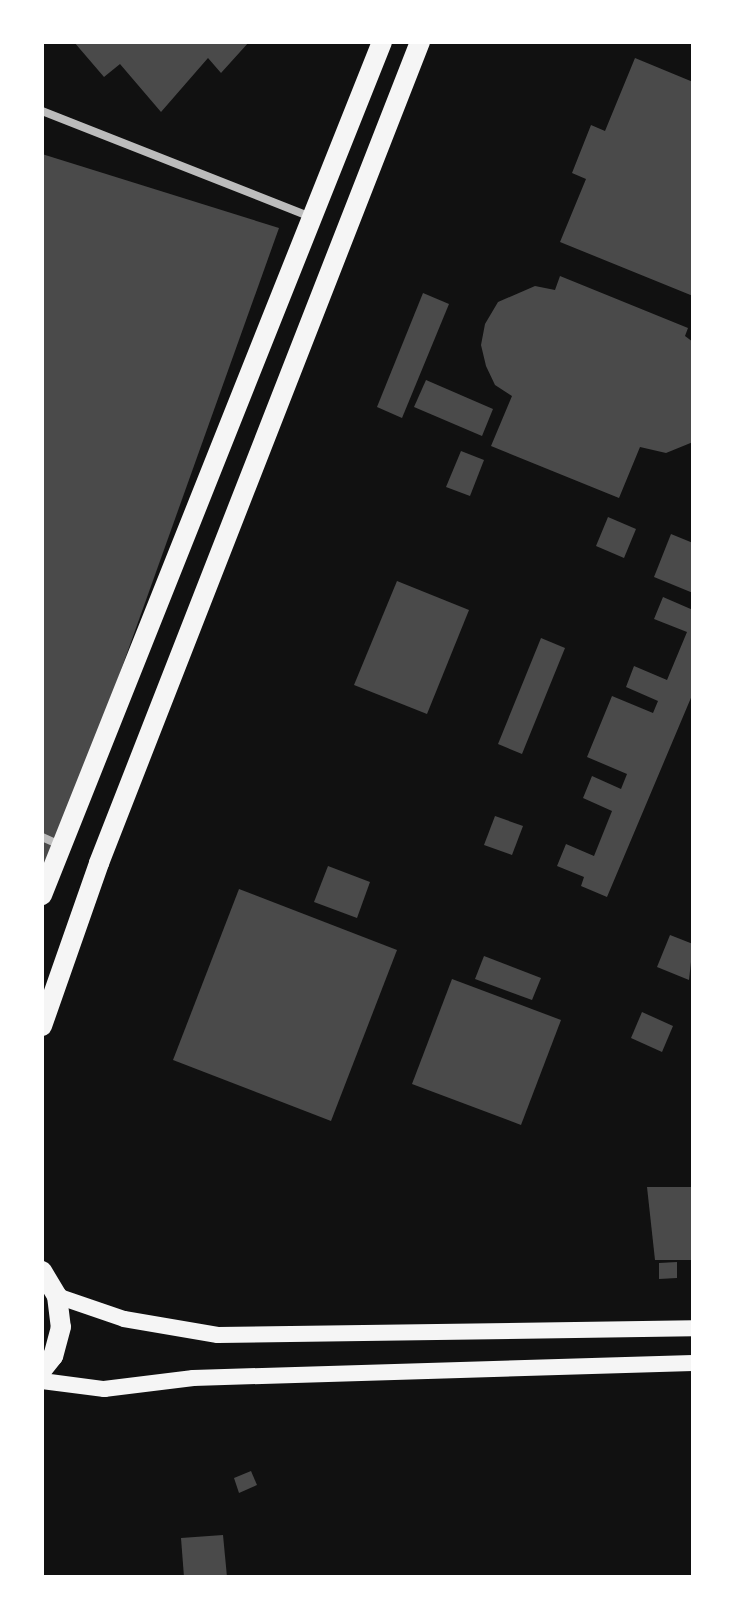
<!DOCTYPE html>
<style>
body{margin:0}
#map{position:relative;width:735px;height:1619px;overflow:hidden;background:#111;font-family:"Open Sans",sans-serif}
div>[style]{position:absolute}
.building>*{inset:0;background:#4a4a4a}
.minor>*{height:8px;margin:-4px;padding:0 4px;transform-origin:4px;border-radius:4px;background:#bcbcbc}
.secondary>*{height:16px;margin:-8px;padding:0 8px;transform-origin:8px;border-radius:8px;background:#f5f5f5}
.primary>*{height:20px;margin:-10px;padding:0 10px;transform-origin:10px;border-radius:10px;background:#f5f5f5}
span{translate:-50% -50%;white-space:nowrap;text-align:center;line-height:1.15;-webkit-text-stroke:8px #fff;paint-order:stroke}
.frame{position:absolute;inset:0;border:44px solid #fff;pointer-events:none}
</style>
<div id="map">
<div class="building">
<i style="clip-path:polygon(74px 42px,249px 42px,221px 73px,208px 58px,161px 112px,120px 64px,104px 77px)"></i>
<i style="clip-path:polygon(635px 58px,693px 82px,693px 296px,560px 242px,586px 179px,572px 173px,591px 125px,605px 131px)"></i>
<i style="clip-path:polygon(42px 154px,279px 228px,42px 891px)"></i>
<i style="clip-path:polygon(560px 276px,688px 328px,685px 336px,693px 342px,693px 442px,666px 453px,640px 447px,619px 498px,491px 446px,512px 396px,495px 385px,486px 366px,481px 345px,485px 324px,498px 302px,535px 286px,555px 290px)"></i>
<i style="clip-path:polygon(423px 293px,449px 304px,402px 418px,377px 407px)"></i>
<i style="clip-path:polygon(426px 380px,493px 409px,482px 436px,414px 407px)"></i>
<i style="clip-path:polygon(461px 451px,484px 460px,470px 496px,446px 487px)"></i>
<i style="clip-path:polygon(608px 517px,636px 529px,624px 558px,596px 546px)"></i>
<i style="clip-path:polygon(671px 534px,693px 543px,693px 593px,654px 577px)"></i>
<i style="clip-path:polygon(397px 581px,469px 610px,427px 714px,354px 685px)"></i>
<i style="clip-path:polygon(663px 597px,693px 610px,693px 693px,607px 897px,581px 886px,584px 877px,557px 866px,566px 844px,594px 856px,612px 811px,583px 798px,592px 776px,621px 789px,627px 774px,587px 757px,612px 696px,653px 713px,658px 701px,626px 687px,634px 666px,667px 680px,687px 632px,654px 619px)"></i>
<i style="clip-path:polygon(541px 638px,565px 648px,522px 754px,498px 744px)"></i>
<i style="clip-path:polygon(495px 816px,523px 826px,512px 855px,484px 845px)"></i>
<i style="clip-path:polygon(328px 866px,370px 882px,357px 918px,314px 902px)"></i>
<i style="clip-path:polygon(239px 889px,397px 950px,331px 1121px,173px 1060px)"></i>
<i style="clip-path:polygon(670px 935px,693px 944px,689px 980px,657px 967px)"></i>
<i style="clip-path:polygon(484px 956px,541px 978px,532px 1000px,475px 979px)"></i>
<i style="clip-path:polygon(452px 979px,561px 1020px,521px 1125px,412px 1084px)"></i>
<i style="clip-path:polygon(642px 1012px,673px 1026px,662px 1052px,631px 1038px)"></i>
<i style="clip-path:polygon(647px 1187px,693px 1187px,693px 1260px,655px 1260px)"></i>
<i style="clip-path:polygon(677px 1262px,677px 1278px,659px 1279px,659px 1263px)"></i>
<i style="clip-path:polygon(251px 1471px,257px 1485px,239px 1493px,234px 1478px)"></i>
<i style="clip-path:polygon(223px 1535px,227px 1577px,184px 1577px,181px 1538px)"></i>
</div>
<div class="minor">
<i style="left:42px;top:111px;width:289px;rotate:21.5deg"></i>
<i style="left:42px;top:837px;width:20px;rotate:24deg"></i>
</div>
<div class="secondary">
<i style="left:57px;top:1296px;width:71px;rotate:18.9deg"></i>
<i style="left:124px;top:1319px;width:95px;rotate:9.7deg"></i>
<i style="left:218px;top:1335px;width:475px;rotate:-0.8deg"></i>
<i style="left:42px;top:1381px;width:63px;rotate:7.4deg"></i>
<i style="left:104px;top:1389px;width:90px;rotate:-7deg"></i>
<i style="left:193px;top:1378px;width:500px;rotate:-1.72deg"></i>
</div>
<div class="primary">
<i style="left:42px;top:895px;width:918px;rotate:-68.27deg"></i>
<i style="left:42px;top:1026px;width:173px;rotate:-70.7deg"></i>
<i style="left:99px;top:863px;width:882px;rotate:-68.65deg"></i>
<i style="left:42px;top:1271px;width:29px;rotate:59deg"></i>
<i style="left:57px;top:1296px;width:31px;rotate:83deg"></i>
<i style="left:61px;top:1327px;width:30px;rotate:105deg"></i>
<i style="left:53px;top:1356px;width:18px;rotate:128deg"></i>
</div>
<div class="frame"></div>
</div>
